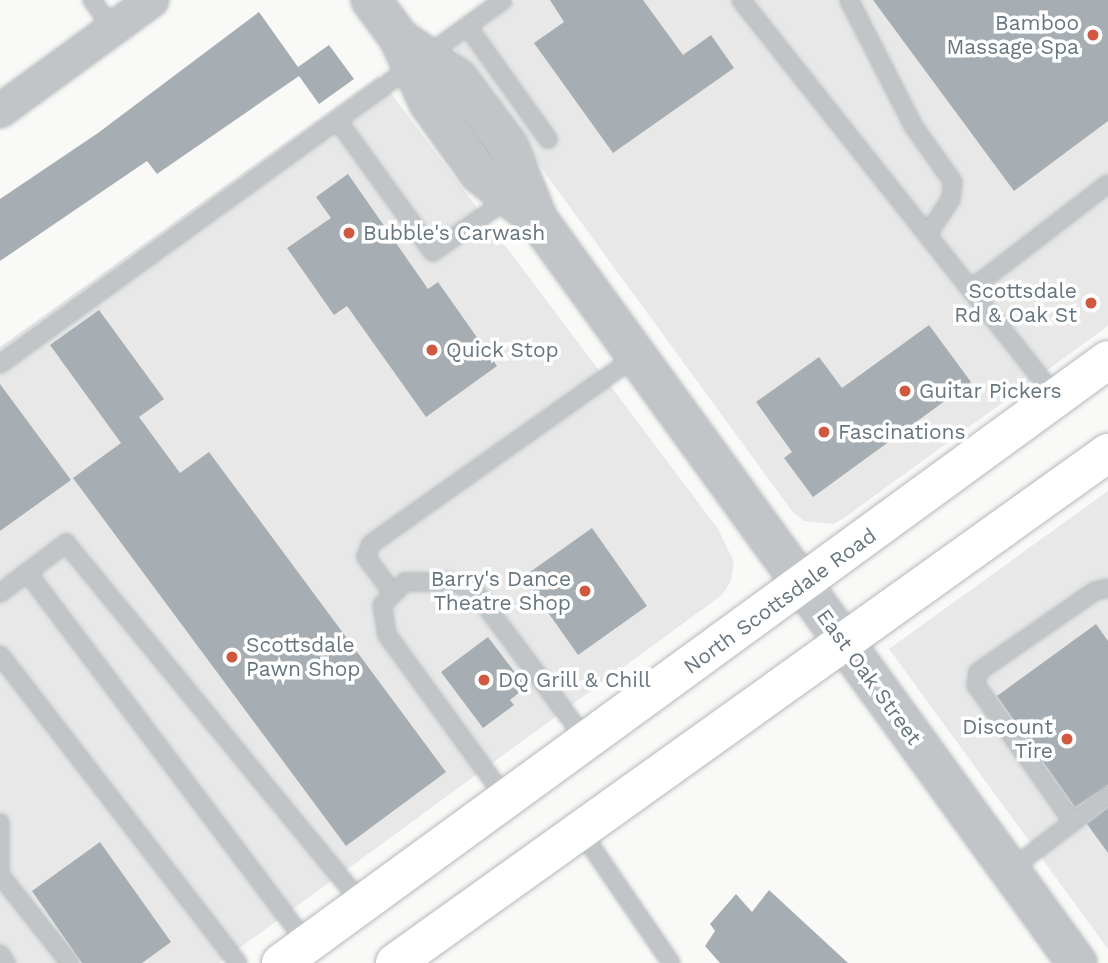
<!DOCTYPE html>
<style>
body{margin:0}
#map{position:relative;width:1108px;height:963px;overflow:hidden;background:#f9f9f7;font-family:"Work Sans",sans-serif}
div>[style]{position:absolute}
.built>*{inset:0;background:#e7e8e7}
.building>*{inset:0;background:#a7aeb3}
.roads{filter:drop-shadow(0 0 2px #b5b9bc) drop-shadow(0 0 2px #b5b9bc)}
.service>*{height:16px;margin:-8px;padding:0 8px;transform-origin:8px;border-radius:8px;background:#c1c5c8}
.minor>*{height:32px;margin:-16px;padding:0 16px;transform-origin:16px;border-radius:16px;background:#c1c5c8}
.tertiary>*{height:38px;margin:-19px;padding:0 19px;transform-origin:19px;border-radius:19px;background:#c1c5c8}
.primary>*{height:38px;margin:-19px;padding:0 19px;transform-origin:19px;border-radius:19px;background:#fff}
.dots>*{width:19px;height:19px;translate:-50% -50%;box-sizing:border-box;border:4px solid #fff;border-radius:50%}
span{translate:-50% -50%;white-space:nowrap;text-align:center;line-height:1.15;-webkit-text-stroke:7px #fff;paint-order:stroke}
.poi-label{font-size:21px;color:#67767f}
.right{translate:-100% -50%;text-align:right}
.left{translate:0 -50%;text-align:left}
.street-label{font-size:21px;color:#67767f}
</style>
<div id="map">
<div class="built">
<i style="clip-path:polygon(516px 0,1108px 0,1108px 326px,844px 518px,833px 524px,804px 521px,792px 511px,453px 47px)"></i>
<i style="clip-path:polygon(378px 76px,718px 529px,734px 562px,731px 581px,722px 595px,219px 963px,0 963px,0 347px)"></i>
<i style="clip-path:polygon(1108px 491px,1108px 949px,889px 649px)"></i>
</div>
<div class="building">
<i style="clip-path:polygon(550px 0,643px 0,683px 55px,711px 35px,734px 68px,613px 153px,534px 43px,564px 22px)"></i>
<i style="clip-path:polygon(873px 0,1108px 0,1108px 121px,1014px 191px)"></i>
<i style="clip-path:polygon(259px 12px,298px 67px,329px 45px,354px 79px,319px 104px,299px 76px,157px 174px,147px 161px,0 261px,0 199px,98px 133px)"></i>
<i style="clip-path:polygon(348px 174px,428px 289px,438px 282px,497px 366px,426px 417px,347px 306px,334px 315px,287px 248px,331px 218px,316px 197px)"></i>
<i style="clip-path:polygon(99px 310px,164px 399px,139px 417px,180px 473px,209px 452px,446px 772px,346px 846px,73px 478px,121px 443px,50px 345px)"></i>
<i style="clip-path:polygon(929px 325px,971px 382px,813px 497px,784px 458px,792px 452px,756px 402px,819px 357px,842px 388px)"></i>
<i style="clip-path:polygon(0 384px,71px 480px,0 531px)"></i>
<i style="clip-path:polygon(592px 528px,647px 606px,578px 655px,523px 577px)"></i>
<i style="clip-path:polygon(1096px 624px,1108px 641px,1108px 785px,1075px 807px,997px 696px)"></i>
<i style="clip-path:polygon(488px 637px,526px 687px,510px 700px,514px 705px,483px 728px,441px 672px)"></i>
<i style="clip-path:polygon(1108px 808px,1108px 853px,1087px 824px)"></i>
<i style="clip-path:polygon(100px 842px,171px 942px,142px 963px,82px 963px,32px 891px)"></i>
<i style="clip-path:polygon(769px 890px,848px 963px,720px 963px,705px 946px,715px 931px,710px 924px,736px 894px,752px 912px)"></i>
</div>
<div class="roads">
<div class="service">
<i style="left:92px;top:0;width:36px;rotate:54deg"></i>
<i style="left:741px;top:0;width:507px;rotate:51.57deg"></i>
<i style="left:849px;top:0;width:143px;rotate:62.9deg"></i>
<i style="left:914px;top:127px;width:67px;rotate:54.7deg"></i>
<i style="left:953px;top:182px;width:17px;rotate:97deg"></i>
<i style="left:951px;top:199px;width:43px;rotate:123.7deg"></i>
<i style="left:468px;top:27px;width:138px;rotate:54.5deg"></i>
<i style="left:338px;top:121px;width:162px;rotate:54.1deg"></i>
<i style="left:433px;top:252px;width:95px;rotate:-35.5deg"></i>
<i style="left:971px;top:289px;width:173px;rotate:-37.5deg"></i>
<i style="left:0;top:364px;width:621px;rotate:-35.89deg"></i>
<i style="left:27px;top:572px;width:466px;rotate:53deg"></i>
<i style="left:392px;top:592px;width:44px;rotate:-126.6deg"></i>
<i style="left:366px;top:557px;width:14px;rotate:-69deg"></i>
<i style="left:371px;top:544px;width:326px;rotate:-35.3deg"></i>
<i style="left:0;top:593px;width:83px;rotate:-37.1deg"></i>
<i style="left:66px;top:543px;width:468px;rotate:50.6deg"></i>
<i style="left:0;top:655px;width:389px;rotate:52.3deg"></i>
<i style="left:507px;top:800px;width:204px;rotate:-126deg"></i>
<i style="left:387px;top:635px;width:30px;rotate:-99deg"></i>
<i style="left:382px;top:605px;width:33px;rotate:-45deg"></i>
<i style="left:405px;top:582px;width:47px"></i>
<i style="left:452px;top:582px;width:23px;rotate:20deg"></i>
<i style="left:474px;top:590px;width:189px;rotate:53.2deg"></i>
<i style="left:1073px;top:822px;width:168px;rotate:-125.3deg"></i>
<i style="left:976px;top:685px;width:13px;rotate:-81deg"></i>
<i style="left:978px;top:672px;width:142px;rotate:-34.7deg"></i>
<i style="left:1095px;top:591px;width:13px;rotate:-13deg"></i>
<i style="left:0;top:823px;width:47px;rotate:90deg"></i>
<i style="left:580px;top:830px;width:161px;rotate:55.6deg"></i>
<i style="left:1010px;top:870px;width:123px;rotate:-37.4deg"></i>
<i style="left:0;top:875px;width:112px;rotate:51.5deg"></i>
<i style="left:0;top:954px;width:11px;rotate:56deg"></i>
</div>
<div class="minor">
<i style="left:0;top:111px;width:188px;rotate:-36.1deg"></i>
</div>
<div class="tertiary">
<i style="left:371px;top:0;width:47px;rotate:53.6deg"></i>
<i style="left:399px;top:38px;width:72px;rotate:65.2deg"></i>
<i style="left:429px;top:103px;width:86px;rotate:54.5deg"></i>
<i style="left:479px;top:173px;width:73px;rotate:38.3deg"></i>
<i style="left:399px;top:38px;width:72px;rotate:34.8deg"></i>
<i style="left:458px;top:79px;width:84px;rotate:53.3deg"></i>
<i style="left:508px;top:146px;width:80px;rotate:67.9deg"></i>
<i style="left:538px;top:220px;width:918px;rotate:54.04deg"></i>
</div>
<div class="primary">
<i style="left:281px;top:963px;width:1023px;rotate:-36.1deg"></i>
<i style="left:395px;top:963px;width:877px;rotate:-35.58deg"></i>
</div>
</div>
<div class="dots">
<i style="left:1093px;top:35px;background:#d15840"></i>
<i style="left:349px;top:233px;background:#d15840"></i>
<i style="left:1091px;top:303px;background:#d15840"></i>
<i style="left:432px;top:350px;background:#d15840"></i>
<i style="left:905px;top:391px;background:#d15840"></i>
<i style="left:824px;top:432px;background:#d15840"></i>
<i style="left:585px;top:591px;background:#d15840"></i>
<i style="left:232px;top:657px;background:#d15840"></i>
<i style="left:484px;top:680px;background:#d15840"></i>
<i style="left:1067px;top:739px;background:#d15840"></i>
</div>
<div class="poi-label">
<span class="right" style="left:1079px;top:35px">Bamboo<br>Massage Spa</span>
<span class="left" style="left:363px;top:233px">Bubble's Carwash</span>
<span class="right" style="left:1077px;top:303px">Scottsdale<br>Rd &amp; Oak St</span>
<span class="left" style="left:446px;top:350px">Quick Stop</span>
<span class="left" style="left:919px;top:391px">Guitar Pickers</span>
<span class="left" style="left:838px;top:432px">Fascinations</span>
<span class="right" style="left:571px;top:591px">Barry's Dance<br>Theatre Shop</span>
<span class="left" style="left:246px;top:657px">Scottsdale<br>Pawn Shop</span>
<span class="left" style="left:498px;top:680px">DQ Grill &amp; Chill</span>
<span class="right" style="left:1053px;top:739px">Discount<br>Tire</span>
</div>
<div class="street-label">
<span style="left:780px;top:601px;rotate:-36deg">North Scottsdale Road</span>
<span style="left:869px;top:677px;rotate:54deg">East Oak Street</span>
</div>
</div>
